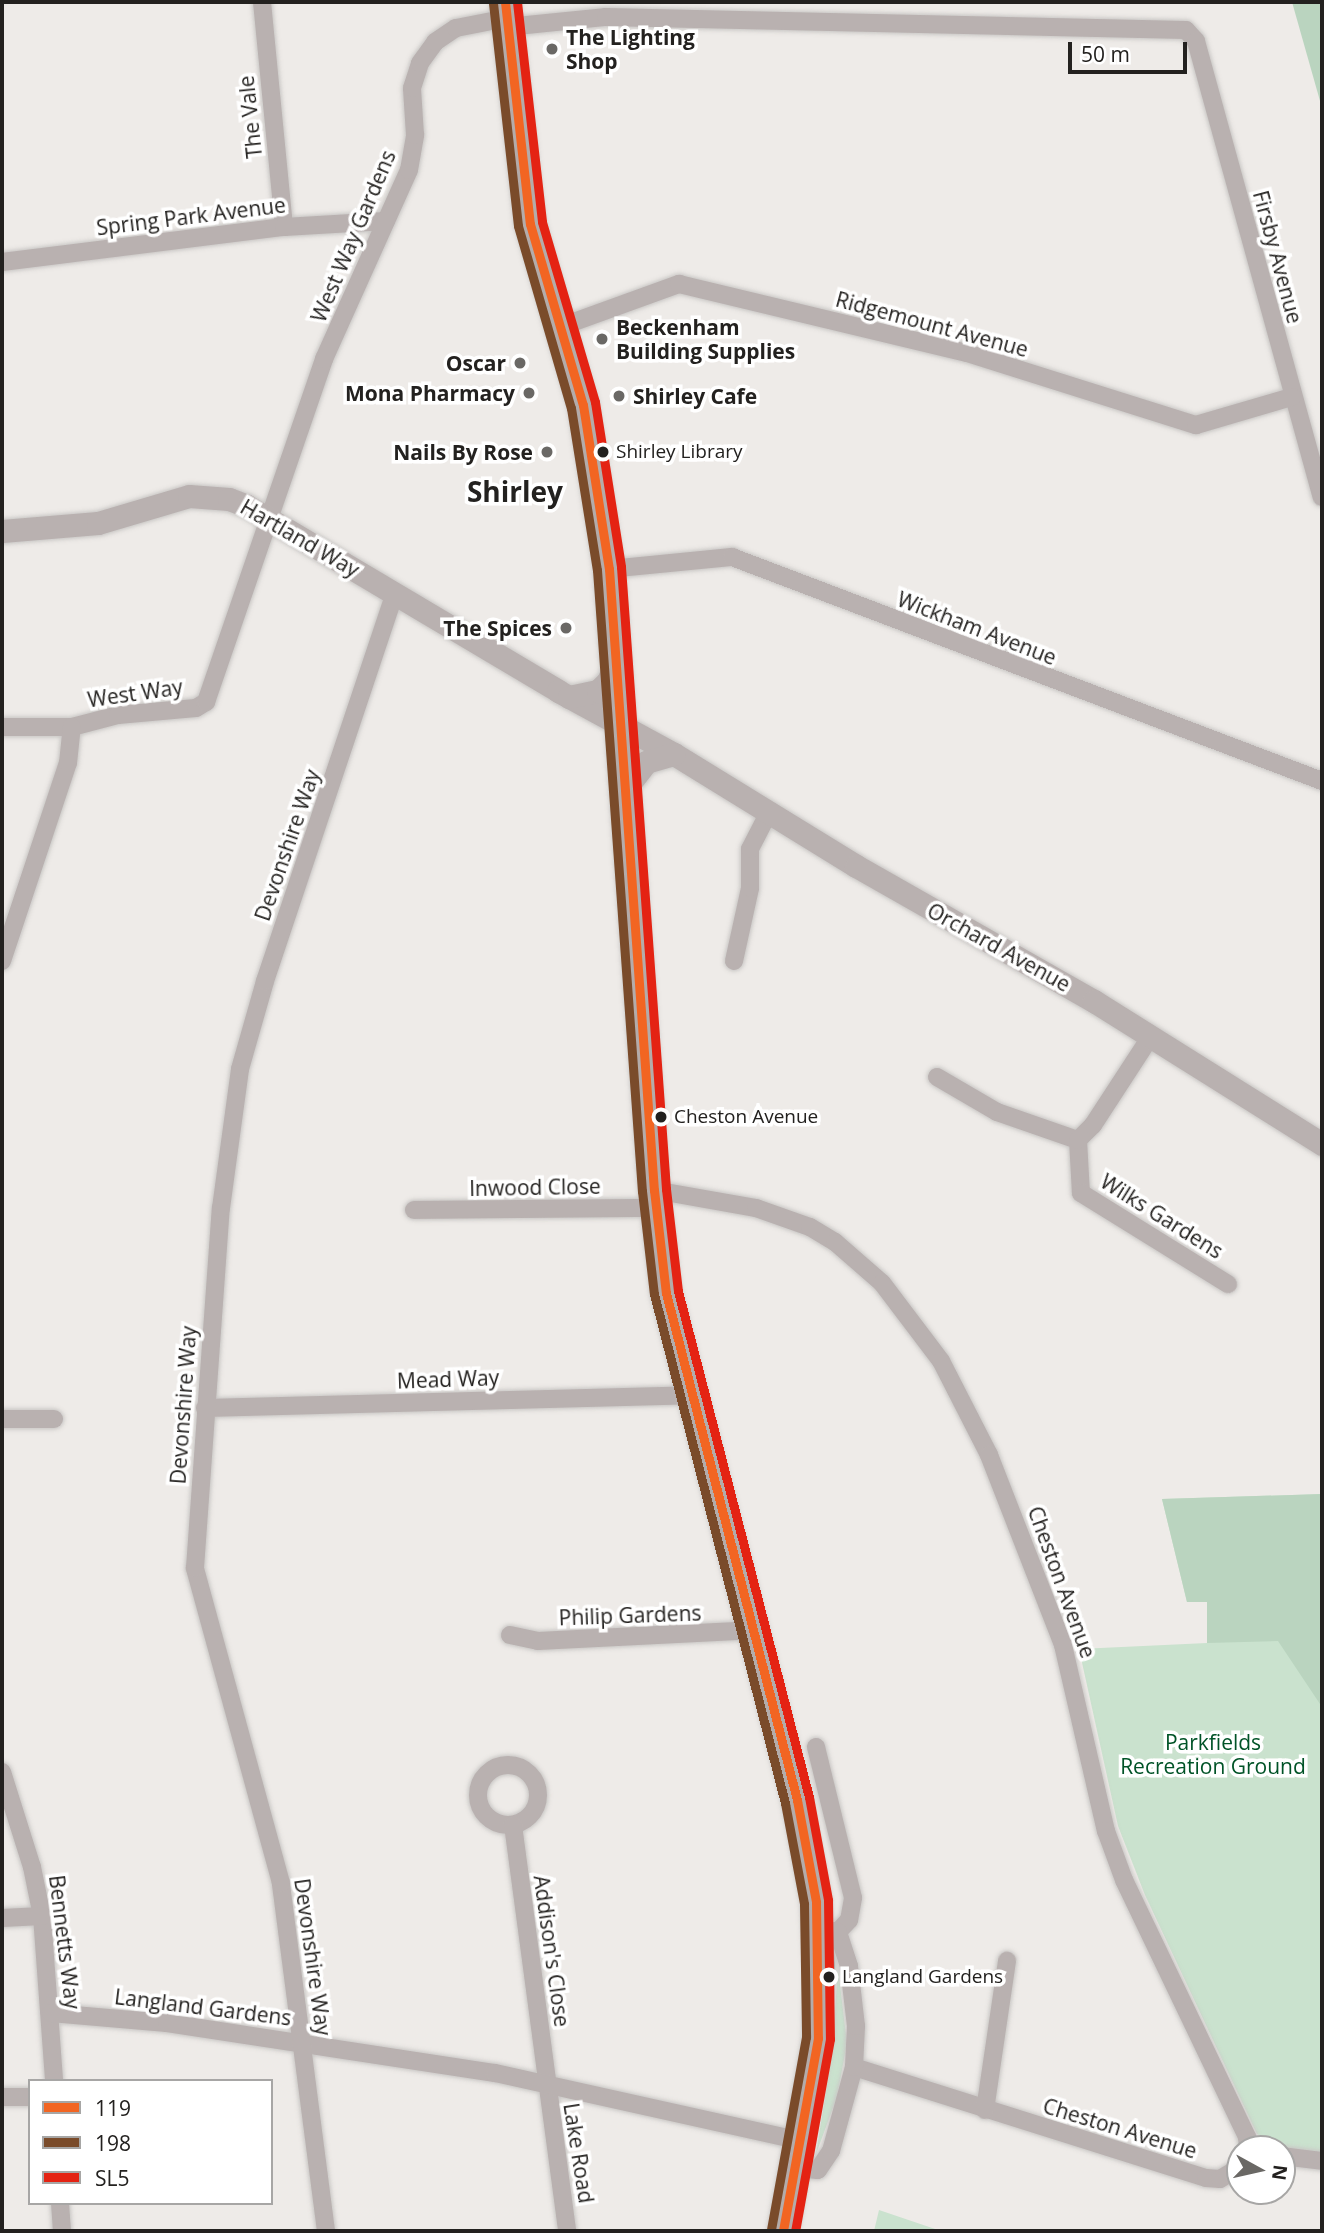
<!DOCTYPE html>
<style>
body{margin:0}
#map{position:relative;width:1324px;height:2233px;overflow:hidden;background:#eeebe8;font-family:"Open Sans",sans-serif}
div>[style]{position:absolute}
.green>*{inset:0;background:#cae2ce}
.forest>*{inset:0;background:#bad4bf}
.roads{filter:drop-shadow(0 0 2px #c9c7c5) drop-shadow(0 0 2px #c9c7c5)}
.minor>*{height:18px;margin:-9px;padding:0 9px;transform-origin:9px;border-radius:9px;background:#b9b1b0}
.minor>.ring{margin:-9px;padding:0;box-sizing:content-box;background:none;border:18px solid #b9b1b0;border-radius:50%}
.tertiary>*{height:23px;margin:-11.5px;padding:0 11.5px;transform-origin:11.5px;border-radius:11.5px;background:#b9b1b0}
.trunk>*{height:30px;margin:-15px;padding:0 15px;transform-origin:15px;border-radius:15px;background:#b4acaa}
.bus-1>*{height:9px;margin:-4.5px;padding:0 4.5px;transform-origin:4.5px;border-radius:4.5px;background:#f26522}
.bus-2>*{height:9px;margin:-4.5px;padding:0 4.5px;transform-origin:4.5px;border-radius:4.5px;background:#7a4b2a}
.bus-3>*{height:9px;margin:-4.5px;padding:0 4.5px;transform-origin:4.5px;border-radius:4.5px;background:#e42313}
.dots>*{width:19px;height:19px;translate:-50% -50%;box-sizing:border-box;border:4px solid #fff;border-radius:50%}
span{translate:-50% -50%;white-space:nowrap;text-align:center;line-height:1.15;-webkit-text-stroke:7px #fff;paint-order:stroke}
.bus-label{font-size:19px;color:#23211f}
.left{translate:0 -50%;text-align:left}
.poi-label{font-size:21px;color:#23211f;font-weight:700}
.right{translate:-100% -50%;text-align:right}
.street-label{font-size:21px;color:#23211f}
.park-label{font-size:21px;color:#005327}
.district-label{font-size:28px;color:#23211f;font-weight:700}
.frame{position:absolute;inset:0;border:4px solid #23211f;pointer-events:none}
.legend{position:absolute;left:28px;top:2079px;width:245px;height:126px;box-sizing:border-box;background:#fff;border:2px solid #a7a6a5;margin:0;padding:9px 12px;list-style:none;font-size:21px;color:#23211f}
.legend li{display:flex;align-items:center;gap:14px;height:35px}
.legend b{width:35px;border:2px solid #a7a6a5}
.north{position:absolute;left:1226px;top:2135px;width:70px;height:70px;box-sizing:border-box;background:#fff;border:2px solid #a7a6a5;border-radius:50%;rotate:98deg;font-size:19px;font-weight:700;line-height:28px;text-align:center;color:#23211f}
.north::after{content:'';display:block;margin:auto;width:24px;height:32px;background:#6a6865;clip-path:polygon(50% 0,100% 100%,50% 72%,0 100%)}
.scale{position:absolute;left:1068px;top:42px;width:119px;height:32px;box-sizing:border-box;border:4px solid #23211f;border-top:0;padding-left:9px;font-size:21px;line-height:24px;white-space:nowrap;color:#23211f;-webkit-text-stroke:5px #fff;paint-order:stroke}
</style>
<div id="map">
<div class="green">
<i style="clip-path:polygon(1322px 1494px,1322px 2154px,1294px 2154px,1257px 2134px,1145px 1895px,1118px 1826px,1079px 1649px,1207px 1643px,1207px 1602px,1187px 1602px,1162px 1499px)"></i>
<i style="clip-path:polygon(838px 1968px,847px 2043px,837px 2097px,816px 2154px,832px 2053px)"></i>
<i style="clip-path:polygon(879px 2210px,941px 2231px,969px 2231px,874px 2231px)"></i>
</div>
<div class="forest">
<i style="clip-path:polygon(1292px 2px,1322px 2px,1322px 108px)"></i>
<i style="clip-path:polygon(1322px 1494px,1322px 1707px,1278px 1641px,1207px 1643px,1207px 1602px,1187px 1602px,1162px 1499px)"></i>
</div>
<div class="roads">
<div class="minor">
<i style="left:262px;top:2px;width:226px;rotate:84.4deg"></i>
<i style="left:507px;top:27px;width:100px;rotate:-5.8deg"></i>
<i style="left:606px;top:17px;width:580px;rotate:1.28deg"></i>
<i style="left:1186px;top:30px;width:15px;rotate:48deg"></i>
<i style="left:1196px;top:41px;width:473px;rotate:74.6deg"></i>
<i style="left:2px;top:262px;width:284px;rotate:-7.1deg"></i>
<i style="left:284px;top:227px;width:102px;rotate:-3.4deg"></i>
<i style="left:560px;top:327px;width:127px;rotate:-19.9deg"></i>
<i style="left:679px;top:284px;width:296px;rotate:13.5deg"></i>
<i style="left:967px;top:353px;width:240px;rotate:17.5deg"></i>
<i style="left:1196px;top:425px;width:100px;rotate:-16.3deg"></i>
<i style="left:609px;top:569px;width:124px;rotate:-5.6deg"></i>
<i style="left:732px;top:557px;width:631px;rotate:20.79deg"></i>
<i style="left:2px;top:727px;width:70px"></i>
<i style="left:72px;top:727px;width:48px;rotate:-14.6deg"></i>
<i style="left:118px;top:715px;width:78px;rotate:-5.1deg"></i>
<i style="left:196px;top:708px;width:12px;rotate:-31deg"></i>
<i style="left:206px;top:702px;width:363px;rotate:-71deg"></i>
<i style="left:324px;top:359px;width:207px;rotate:-65.8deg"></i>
<i style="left:409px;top:170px;width:36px;rotate:-80deg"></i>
<i style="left:415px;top:135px;width:47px;rotate:-93.7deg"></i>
<i style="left:412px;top:88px;width:26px;rotate:-72deg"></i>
<i style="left:420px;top:63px;width:26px;rotate:-54deg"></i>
<i style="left:435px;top:42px;width:25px;rotate:-34deg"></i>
<i style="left:456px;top:28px;width:52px;rotate:-11.1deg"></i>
<i style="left:2px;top:961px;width:209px;rotate:-71.6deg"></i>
<i style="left:68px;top:763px;width:36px;rotate:-84deg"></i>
<i style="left:734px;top:961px;width:75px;rotate:-77.6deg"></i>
<i style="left:750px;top:888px;width:39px;rotate:-90deg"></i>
<i style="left:750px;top:849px;width:42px;rotate:-62.8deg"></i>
<i style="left:937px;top:1077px;width:69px;rotate:30.3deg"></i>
<i style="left:997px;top:1112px;width:86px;rotate:19.1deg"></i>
<i style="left:1078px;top:1140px;width:53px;rotate:86.8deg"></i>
<i style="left:1081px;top:1193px;width:173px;rotate:31.8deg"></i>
<i style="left:1078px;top:1140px;width:21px;rotate:-45deg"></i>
<i style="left:1093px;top:1125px;width:106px;rotate:-56.9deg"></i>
<i style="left:654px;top:1190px;width:104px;rotate:10deg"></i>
<i style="left:756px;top:1208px;width:57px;rotate:19.4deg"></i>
<i style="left:810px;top:1227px;width:29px;rotate:31deg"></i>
<i style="left:835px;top:1242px;width:62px;rotate:41.1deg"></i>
<i style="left:882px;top:1283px;width:98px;rotate:52.9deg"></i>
<i style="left:941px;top:1361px;width:106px;rotate:62.9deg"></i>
<i style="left:989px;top:1455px;width:204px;rotate:68.7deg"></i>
<i style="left:1063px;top:1645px;width:191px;rotate:77deg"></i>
<i style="left:1106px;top:1831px;width:52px;rotate:69.8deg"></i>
<i style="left:1124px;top:1880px;width:285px;rotate:64.4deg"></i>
<i style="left:1247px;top:2137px;width:12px;rotate:85deg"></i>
<i style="left:414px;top:1210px;width:242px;rotate:-0.5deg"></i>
<i style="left:205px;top:1408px;width:487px;rotate:-1.5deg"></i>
<i style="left:2px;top:1419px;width:52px"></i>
<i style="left:510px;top:1635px;width:29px;rotate:12deg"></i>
<i style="left:538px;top:1641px;width:214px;rotate:-2.9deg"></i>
<i style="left:816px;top:1747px;width:155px;rotate:76.2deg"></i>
<i style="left:853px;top:1898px;width:22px;rotate:100deg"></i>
<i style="left:849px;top:1920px;width:16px;rotate:133deg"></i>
<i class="ring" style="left:478px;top:1765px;width:42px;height:42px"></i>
<i style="left:2px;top:1772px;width:100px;rotate:72.5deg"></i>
<i style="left:32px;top:1867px;width:50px;rotate:78.5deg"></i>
<i style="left:42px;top:1916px;width:165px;rotate:85.8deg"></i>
<i style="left:513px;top:1825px;width:410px;rotate:82.4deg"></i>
<i style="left:2px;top:1918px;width:40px;rotate:-2.9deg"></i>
<i style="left:51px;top:2013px;width:116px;rotate:4.9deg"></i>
<i style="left:167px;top:2023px;width:332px;rotate:8.7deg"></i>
<i style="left:495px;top:2073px;width:313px;rotate:12.5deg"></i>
<i style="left:854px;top:2067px;width:369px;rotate:17.5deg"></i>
<i style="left:1206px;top:2178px;width:14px;rotate:4deg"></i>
<i style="left:1220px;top:2179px;width:23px;rotate:-31deg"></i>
<i style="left:2px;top:2097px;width:28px"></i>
<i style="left:985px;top:2110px;width:151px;rotate:-81.6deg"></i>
<i style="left:1282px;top:2156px;width:40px;rotate:7.1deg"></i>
<i style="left:796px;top:2168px;width:22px;rotate:5deg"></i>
<i style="left:818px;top:2170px;width:23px;rotate:-56deg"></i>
<i style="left:831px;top:2151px;width:87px;rotate:-74.7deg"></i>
<i style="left:854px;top:2067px;width:41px;rotate:-87.2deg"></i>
<i style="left:856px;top:2026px;width:60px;rotate:-96.7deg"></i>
<i style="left:849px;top:1966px;width:36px;rotate:-108deg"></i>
<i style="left:838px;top:1932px;width:19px;rotate:-171deg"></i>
<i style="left:60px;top:2203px;width:28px;rotate:86deg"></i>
<i style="left:326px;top:2231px;width:351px;rotate:-97.4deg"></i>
<i style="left:281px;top:1883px;width:327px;rotate:-105.3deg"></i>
<i style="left:195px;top:1568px;width:361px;rotate:-85.9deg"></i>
<i style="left:221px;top:1208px;width:140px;rotate:-82.2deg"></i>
<i style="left:240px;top:1069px;width:91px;rotate:-74.1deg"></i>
<i style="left:265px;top:981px;width:409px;rotate:-71.5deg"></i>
</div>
<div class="tertiary">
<i style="left:2px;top:531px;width:96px;rotate:-4.8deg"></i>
<i style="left:98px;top:523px;width:95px;rotate:-16.5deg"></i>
<i style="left:189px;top:496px;width:40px;rotate:4.3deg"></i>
<i style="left:229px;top:499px;width:19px;rotate:21deg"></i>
<i style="left:247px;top:506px;width:362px;rotate:30.7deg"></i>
<i style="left:558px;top:691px;width:132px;rotate:28.5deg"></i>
<i style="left:674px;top:754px;width:214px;rotate:31.6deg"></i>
<i style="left:856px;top:866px;width:274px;rotate:29.6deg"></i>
<i style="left:1094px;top:1001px;width:269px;rotate:32.1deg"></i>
<i style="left:569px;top:697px;width:30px;rotate:-12deg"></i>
<i style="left:598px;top:691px;width:14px;rotate:-45deg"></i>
<i style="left:608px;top:681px;width:23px;rotate:-67deg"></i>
<i style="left:626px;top:788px;width:33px;rotate:-52deg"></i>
<i style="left:646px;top:762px;width:29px;rotate:-16deg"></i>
</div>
<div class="trunk">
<i style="left:505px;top:2px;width:223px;rotate:83.6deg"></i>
<i style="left:530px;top:224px;width:189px;rotate:73.7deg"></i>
<i style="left:583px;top:405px;width:166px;rotate:81deg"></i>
<i style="left:609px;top:569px;width:623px;rotate:85.86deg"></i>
<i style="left:654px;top:1190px;width:104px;rotate:83.4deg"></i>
<i style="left:666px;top:1293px;width:524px;rotate:75.51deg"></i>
<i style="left:797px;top:1800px;width:104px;rotate:79.4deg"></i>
<i style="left:816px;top:1902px;width:65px;rotate:86.5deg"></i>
<i style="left:820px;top:1967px;width:71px;rotate:91.6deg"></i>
<i style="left:818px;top:2038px;width:196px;rotate:100.3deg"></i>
</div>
</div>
<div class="bus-1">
<i style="left:505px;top:2px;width:223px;rotate:83.6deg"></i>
<i style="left:530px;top:224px;width:189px;rotate:73.7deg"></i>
<i style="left:583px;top:405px;width:166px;rotate:81deg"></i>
<i style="left:609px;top:569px;width:623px;rotate:85.86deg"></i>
<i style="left:654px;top:1190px;width:104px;rotate:83.4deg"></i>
<i style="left:666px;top:1293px;width:524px;rotate:75.51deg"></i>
<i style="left:797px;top:1800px;width:104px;rotate:79.4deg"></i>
<i style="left:816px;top:1902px;width:136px;rotate:89.2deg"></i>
<i style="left:818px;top:2038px;width:196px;rotate:100.3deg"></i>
</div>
<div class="bus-2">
<i style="left:493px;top:3px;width:224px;rotate:83.6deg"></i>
<i style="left:518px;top:226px;width:190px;rotate:73.8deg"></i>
<i style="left:571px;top:408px;width:164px;rotate:80.9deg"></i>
<i style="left:597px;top:570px;width:623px;rotate:85.86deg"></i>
<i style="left:642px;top:1191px;width:104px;rotate:83.4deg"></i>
<i style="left:654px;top:1294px;width:526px;rotate:75.57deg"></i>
<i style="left:785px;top:1803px;width:103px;rotate:79.3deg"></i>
<i style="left:804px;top:1904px;width:133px;rotate:89.1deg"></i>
<i style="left:806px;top:2037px;width:195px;rotate:100.3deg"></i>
</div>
<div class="bus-3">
<i style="left:517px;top:2px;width:221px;rotate:83.5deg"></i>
<i style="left:542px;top:222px;width:188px;rotate:73.6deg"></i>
<i style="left:595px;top:402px;width:167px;rotate:81deg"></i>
<i style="left:621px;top:567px;width:624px;rotate:85.86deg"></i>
<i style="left:666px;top:1189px;width:103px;rotate:83.3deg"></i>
<i style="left:678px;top:1291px;width:523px;rotate:75.49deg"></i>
<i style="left:809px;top:1797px;width:105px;rotate:79.5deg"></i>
<i style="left:828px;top:1900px;width:139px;rotate:89.2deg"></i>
<i style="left:830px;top:2039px;width:195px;rotate:100.3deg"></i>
</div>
<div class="dots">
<i style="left:552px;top:49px;background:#6a6865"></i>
<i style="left:602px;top:339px;background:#6a6865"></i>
<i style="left:520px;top:363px;background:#6a6865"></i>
<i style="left:529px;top:393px;background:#6a6865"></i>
<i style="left:619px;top:396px;background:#6a6865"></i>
<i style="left:547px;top:452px;background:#6a6865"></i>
<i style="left:603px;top:452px;background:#23211f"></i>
<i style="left:566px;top:628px;background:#6a6865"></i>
<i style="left:661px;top:1117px;background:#23211f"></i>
<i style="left:829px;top:1977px;background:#23211f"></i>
</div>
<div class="bus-label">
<span class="left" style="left:616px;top:452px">Shirley Library</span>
<span class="left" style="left:674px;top:1117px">Cheston Avenue</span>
<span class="left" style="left:842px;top:1977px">Langland Gardens</span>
</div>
<div class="poi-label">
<span class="left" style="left:566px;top:49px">The Lighting<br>Shop</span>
<span class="left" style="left:616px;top:339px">Beckenham<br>Building Supplies</span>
<span class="right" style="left:506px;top:363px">Oscar</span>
<span class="right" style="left:515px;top:393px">Mona Pharmacy</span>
<span class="left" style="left:633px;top:396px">Shirley Cafe</span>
<span class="right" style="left:533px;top:452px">Nails By Rose</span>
<span class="right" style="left:552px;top:628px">The Spices</span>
</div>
<div class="street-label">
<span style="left:250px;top:117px;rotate:-96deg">The Vale</span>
<span style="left:191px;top:216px;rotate:-7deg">Spring Park Avenue</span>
<span style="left:353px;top:236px;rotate:-67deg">West Way Gardens</span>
<span style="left:1278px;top:257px;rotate:75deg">Firsby Avenue</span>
<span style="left:932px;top:324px;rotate:15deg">Ridgemount Avenue</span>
<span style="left:300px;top:538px;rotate:30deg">Hartland Way</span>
<span style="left:977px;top:628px;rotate:21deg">Wickham Avenue</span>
<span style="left:135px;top:693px;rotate:-8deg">West Way</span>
<span style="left:287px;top:845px;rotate:-71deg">Devonshire Way</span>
<span style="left:999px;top:947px;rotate:29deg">Orchard Avenue</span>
<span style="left:535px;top:1187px;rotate:-1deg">Inwood Close</span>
<span style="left:1162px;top:1216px;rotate:32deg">Wilks Gardens</span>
<span style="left:448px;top:1379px;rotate:-2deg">Mead Way</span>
<span style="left:183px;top:1405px;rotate:-86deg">Devonshire Way</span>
<span style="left:1062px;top:1582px;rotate:70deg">Cheston Avenue</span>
<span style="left:630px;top:1615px;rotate:-2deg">Philip Gardens</span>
<span style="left:65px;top:1942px;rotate:83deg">Bennetts Way</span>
<span style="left:552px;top:1951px;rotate:82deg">Addison's Close</span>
<span style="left:313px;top:1957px;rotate:82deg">Devonshire Way</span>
<span style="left:203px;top:2007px;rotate:7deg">Langland Gardens</span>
<span style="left:1120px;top:2128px;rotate:17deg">Cheston Avenue</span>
<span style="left:579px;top:2153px;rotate:81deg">Lake Road</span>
</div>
<div class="park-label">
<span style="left:1213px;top:1754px">Parkfields<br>Recreation Ground</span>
</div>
<div class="district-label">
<span style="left:515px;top:491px">Shirley</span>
</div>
<div class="frame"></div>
<ul class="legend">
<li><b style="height:9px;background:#f26522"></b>119</li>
<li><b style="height:9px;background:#7a4b2a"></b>198</li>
<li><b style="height:9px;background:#e42313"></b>SL5</li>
</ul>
<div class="north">N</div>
<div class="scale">50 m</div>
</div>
